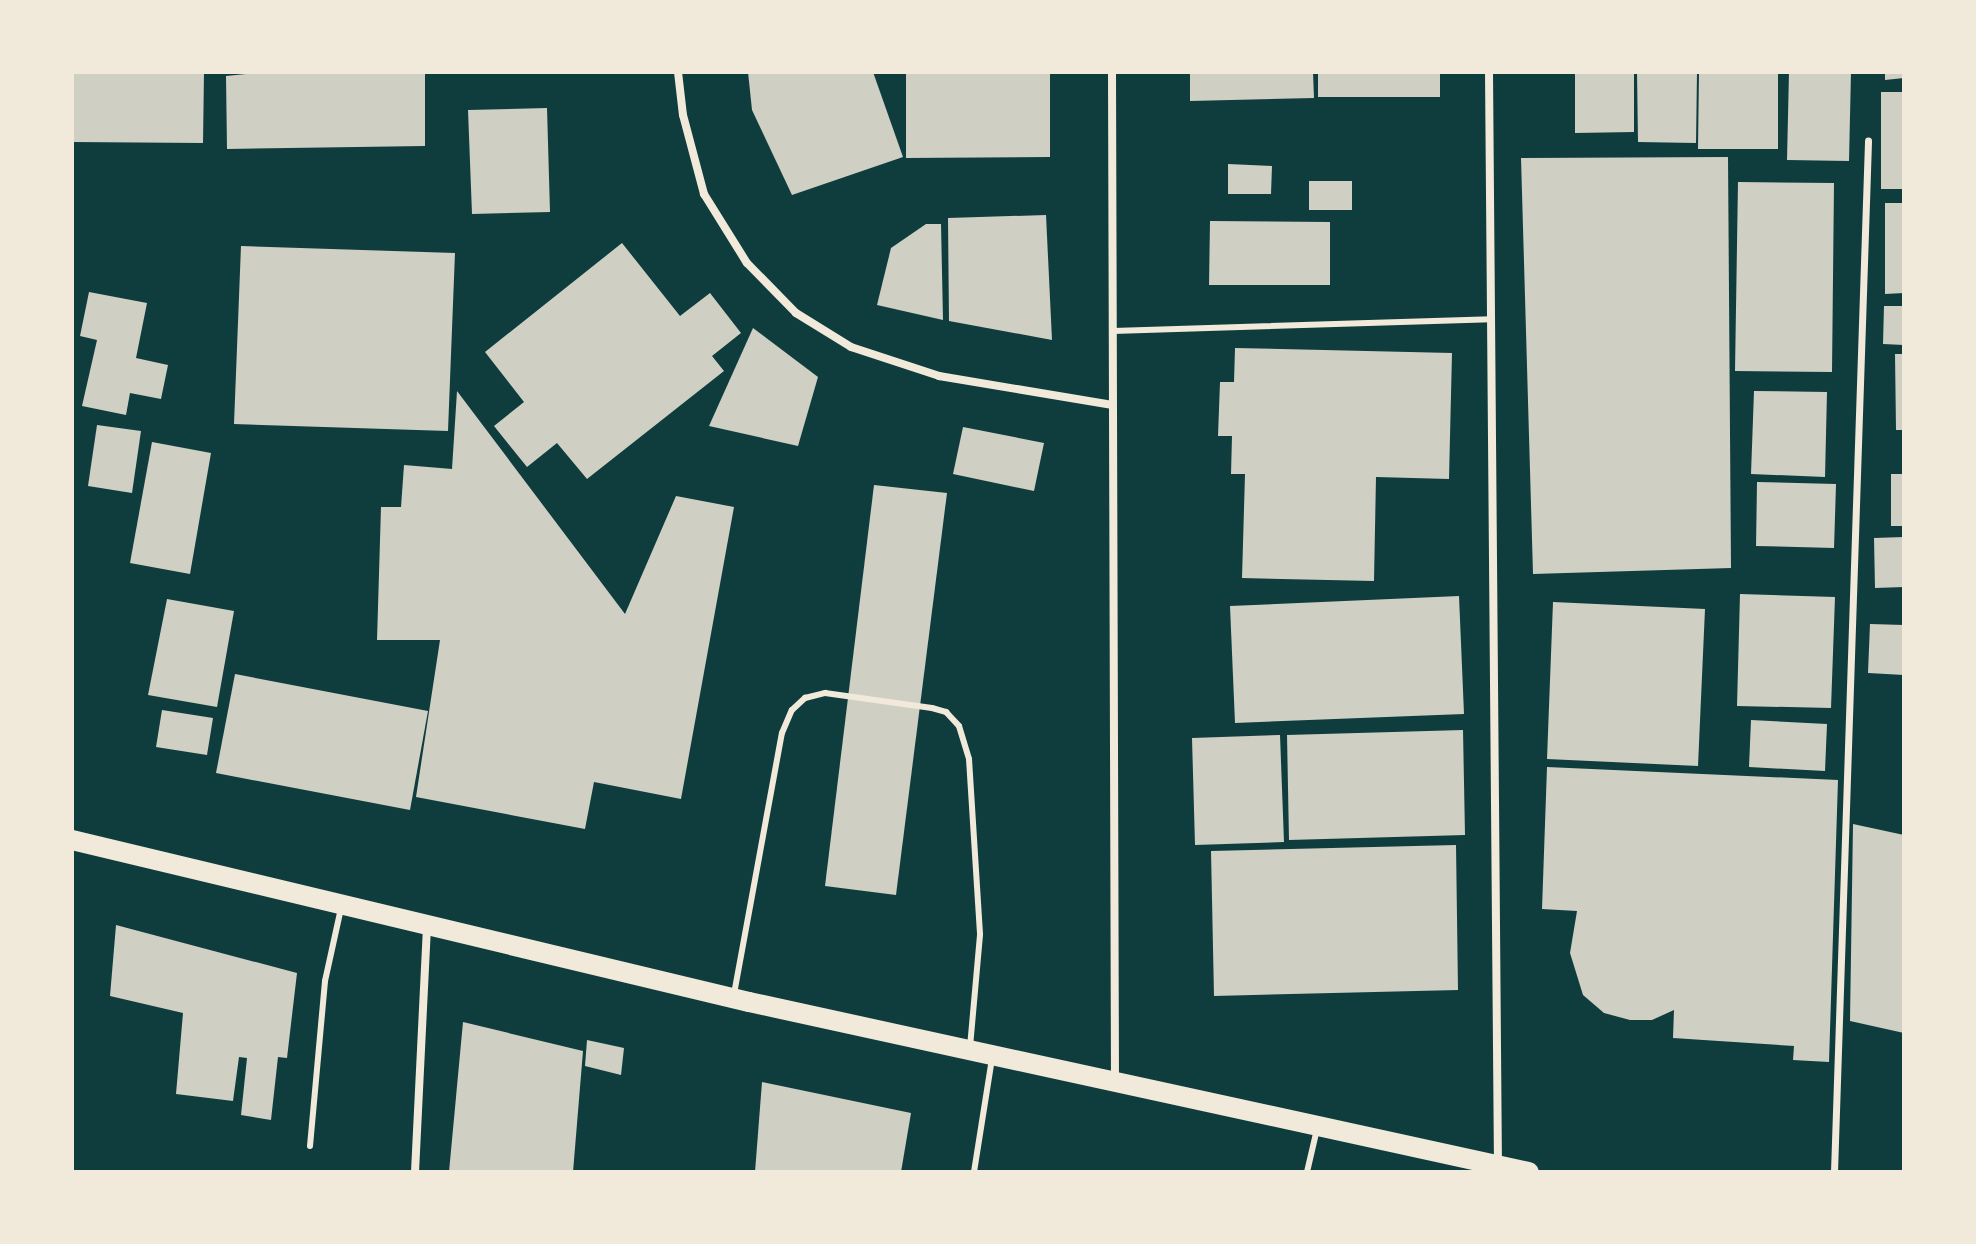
<!DOCTYPE html>
<style>
body{margin:0}
#map{position:relative;width:1976px;height:1244px;overflow:hidden;background:#0f3d3e;font-family:"Fira Sans Condensed",sans-serif}
div>[style]{position:absolute}
.building>*{inset:0;background:#cfcfc3}
.service>*{height:6px;margin:-3px;padding:0 3px;transform-origin:3px;border-radius:3px;background:#f1e9da}
.pedestrian>*{height:7px;margin:-3.5px;padding:0 3.5px;transform-origin:3.5px;border-radius:3.5px;background:#f1e9da}
.minor>*{height:8px;margin:-4px;padding:0 4px;transform-origin:4px;border-radius:4px;background:#f1e9da}
.primary>*{height:20px;margin:-10px;padding:0 10px;transform-origin:10px;border-radius:10px;background:#f1e9da}
span{translate:-50% -50%;white-space:nowrap;text-align:center;line-height:1.15;-webkit-text-stroke:6px #f1e9da;paint-order:stroke}
.frame{position:absolute;inset:0;border:74px solid #f1e9da;pointer-events:none}
</style>
<div id="map">
<div class="building">
<i style="clip-path:polygon(72px 72px,204px 72px,203px 143px,72px 142px)"></i>
<i style="clip-path:polygon(265px 72px,425px 72px,425px 146px,227px 149px,226px 76px)"></i>
<i style="clip-path:polygon(748px 72px,873px 72px,903px 157px,792px 195px,752px 110px)"></i>
<i style="clip-path:polygon(906px 72px,1050px 72px,1050px 157px,906px 158px)"></i>
<i style="clip-path:polygon(1190px 72px,1313px 72px,1314px 98px,1190px 101px)"></i>
<i style="clip-path:polygon(1318px 72px,1440px 72px,1440px 97px,1318px 97px)"></i>
<i style="clip-path:polygon(1575px 72px,1634px 72px,1634px 132px,1575px 133px)"></i>
<i style="clip-path:polygon(1637px 72px,1697px 72px,1696px 143px,1638px 142px)"></i>
<i style="clip-path:polygon(1699px 72px,1778px 72px,1778px 149px,1698px 149px)"></i>
<i style="clip-path:polygon(1789px 72px,1851px 72px,1849px 161px,1787px 160px)"></i>
<i style="clip-path:polygon(1885px 72px,1904px 72px,1904px 78px,1885px 80px)"></i>
<i style="clip-path:polygon(1881px 92px,1904px 92px,1904px 189px,1881px 189px)"></i>
<i style="clip-path:polygon(547px 108px,550px 212px,472px 214px,468px 110px)"></i>
<i style="clip-path:polygon(1728px 157px,1731px 568px,1533px 574px,1521px 158px)"></i>
<i style="clip-path:polygon(1228px 164px,1272px 166px,1271px 194px,1228px 194px)"></i>
<i style="clip-path:polygon(1309px 181px,1352px 181px,1352px 210px,1309px 210px)"></i>
<i style="clip-path:polygon(1738px 182px,1834px 183px,1832px 372px,1735px 371px)"></i>
<i style="clip-path:polygon(1885px 203px,1904px 203px,1904px 293px,1885px 294px)"></i>
<i style="clip-path:polygon(1046px 215px,1052px 340px,949px 321px,948px 218px)"></i>
<i style="clip-path:polygon(1210px 221px,1330px 222px,1330px 285px,1209px 285px)"></i>
<i style="clip-path:polygon(926px 224px,941px 224px,943px 320px,877px 305px,891px 248px)"></i>
<i style="clip-path:polygon(622px 243px,680px 316px,710px 293px,741px 333px,712px 356px,724px 371px,587px 479px,557px 443px,527px 467px,494px 426px,524px 402px,485px 352px)"></i>
<i style="clip-path:polygon(241px 246px,455px 253px,448px 431px,234px 424px)"></i>
<i style="clip-path:polygon(89px 292px,147px 303px,136px 358px,168px 365px,161px 399px,130px 393px,126px 415px,82px 406px,97px 340px,80px 336px)"></i>
<i style="clip-path:polygon(1884px 306px,1904px 306px,1904px 345px,1883px 344px)"></i>
<i style="clip-path:polygon(753px 328px,818px 377px,798px 446px,709px 426px)"></i>
<i style="clip-path:polygon(1235px 348px,1452px 353px,1449px 479px,1376px 477px,1374px 581px,1242px 578px,1245px 474px,1231px 474px,1232px 436px,1218px 436px,1220px 382px,1234px 382px)"></i>
<i style="clip-path:polygon(1895px 354px,1904px 354px,1904px 430px,1896px 430px)"></i>
<i style="clip-path:polygon(457px 391px,625px 614px,676px 496px,734px 507px,681px 799px,594px 782px,585px 829px,416px 797px,440px 640px,377px 640px,381px 507px,401px 507px,404px 465px,452px 469px)"></i>
<i style="clip-path:polygon(1754px 391px,1827px 392px,1825px 477px,1751px 474px)"></i>
<i style="clip-path:polygon(97px 425px,141px 431px,132px 493px,88px 486px)"></i>
<i style="clip-path:polygon(963px 427px,1044px 443px,1034px 491px,953px 474px)"></i>
<i style="clip-path:polygon(152px 442px,211px 453px,190px 574px,130px 563px)"></i>
<i style="clip-path:polygon(1891px 474px,1904px 474px,1904px 526px,1891px 526px)"></i>
<i style="clip-path:polygon(1757px 482px,1836px 484px,1834px 548px,1756px 546px)"></i>
<i style="clip-path:polygon(874px 485px,947px 493px,896px 895px,825px 886px)"></i>
<i style="clip-path:polygon(1904px 537px,1904px 587px,1875px 588px,1874px 538px)"></i>
<i style="clip-path:polygon(1740px 594px,1835px 597px,1831px 708px,1737px 706px)"></i>
<i style="clip-path:polygon(1459px 596px,1464px 714px,1235px 723px,1230px 606px)"></i>
<i style="clip-path:polygon(167px 599px,234px 611px,217px 707px,148px 695px)"></i>
<i style="clip-path:polygon(1553px 602px,1705px 609px,1698px 766px,1547px 759px)"></i>
<i style="clip-path:polygon(1870px 624px,1904px 625px,1904px 675px,1868px 673px)"></i>
<i style="clip-path:polygon(235px 674px,428px 711px,410px 810px,216px 773px)"></i>
<i style="clip-path:polygon(162px 710px,213px 718px,207px 755px,156px 747px)"></i>
<i style="clip-path:polygon(1751px 720px,1827px 724px,1825px 771px,1749px 767px)"></i>
<i style="clip-path:polygon(1463px 730px,1465px 835px,1289px 840px,1287px 735px)"></i>
<i style="clip-path:polygon(1280px 735px,1284px 842px,1195px 845px,1192px 738px)"></i>
<i style="clip-path:polygon(1547px 767px,1838px 780px,1829px 1062px,1793px 1060px,1794px 1046px,1673px 1038px,1674px 1010px,1652px 1020px,1630px 1020px,1604px 1013px,1583px 995px,1570px 953px,1577px 911px,1542px 909px)"></i>
<i style="clip-path:polygon(1853px 824px,1904px 835px,1904px 1033px,1850px 1021px)"></i>
<i style="clip-path:polygon(1456px 845px,1458px 990px,1214px 996px,1211px 851px)"></i>
<i style="clip-path:polygon(116px 925px,297px 973px,287px 1058px,278px 1057px,271px 1120px,241px 1115px,247px 1058px,239px 1057px,233px 1101px,176px 1094px,183px 1013px,110px 996px)"></i>
<i style="clip-path:polygon(463px 1022px,583px 1051px,573px 1172px,449px 1172px)"></i>
<i style="clip-path:polygon(587px 1040px,624px 1048px,621px 1075px,585px 1066px)"></i>
<i style="clip-path:polygon(762px 1082px,911px 1113px,901px 1172px,755px 1172px)"></i>
</div>
<div class="service">
<i style="left:1113px;top:331px;width:378px;rotate:-1.8deg"></i>
<i style="left:734px;top:994px;width:265px;rotate:-79.6deg"></i>
<i style="left:782px;top:733px;width:25px;rotate:-67deg"></i>
<i style="left:792px;top:710px;width:18px;rotate:-43deg"></i>
<i style="left:805px;top:698px;width:21px;rotate:-14deg"></i>
<i style="left:825px;top:693px;width:108px;rotate:8deg"></i>
<i style="left:932px;top:708px;width:15px;rotate:16deg"></i>
<i style="left:946px;top:712px;width:19px;rotate:47deg"></i>
<i style="left:959px;top:726px;width:34px;rotate:73deg"></i>
<i style="left:969px;top:759px;width:176px;rotate:86.4deg"></i>
<i style="left:980px;top:935px;width:113px;rotate:95.1deg"></i>
<i style="left:310px;top:1146px;width:166px;rotate:-84.8deg"></i>
<i style="left:325px;top:981px;width:75px;rotate:-77.6deg"></i>
<i style="left:974px;top:1172px;width:115px;rotate:-81deg"></i>
<i style="left:1307px;top:1172px;width:44px;rotate:-76.9deg"></i>
</div>
<div class="pedestrian">
<i style="left:1834px;top:1172px;width:1032px;rotate:-88.11deg"></i>
</div>
<div class="minor">
<i style="left:678px;top:72px;width:43px;rotate:83.4deg"></i>
<i style="left:683px;top:115px;width:82px;rotate:75.1deg"></i>
<i style="left:704px;top:194px;width:81px;rotate:58.1deg"></i>
<i style="left:747px;top:263px;width:70px;rotate:45.6deg"></i>
<i style="left:796px;top:313px;width:65px;rotate:31.7deg"></i>
<i style="left:851px;top:347px;width:93px;rotate:18.2deg"></i>
<i style="left:939px;top:376px;width:176px;rotate:9.5deg"></i>
<i style="left:1112px;top:72px;width:1007px;rotate:89.83deg"></i>
<i style="left:1489px;top:72px;width:1091px;rotate:89.53deg"></i>
<i style="left:415px;top:1172px;width:246px;rotate:-87.2deg"></i>
</div>
<div class="primary">
<i style="left:72px;top:840px;width:696px;rotate:13.46deg"></i>
<i style="left:749px;top:1002px;width:798px;rotate:12.3deg"></i>
</div>
<div class="frame"></div>
</div>
